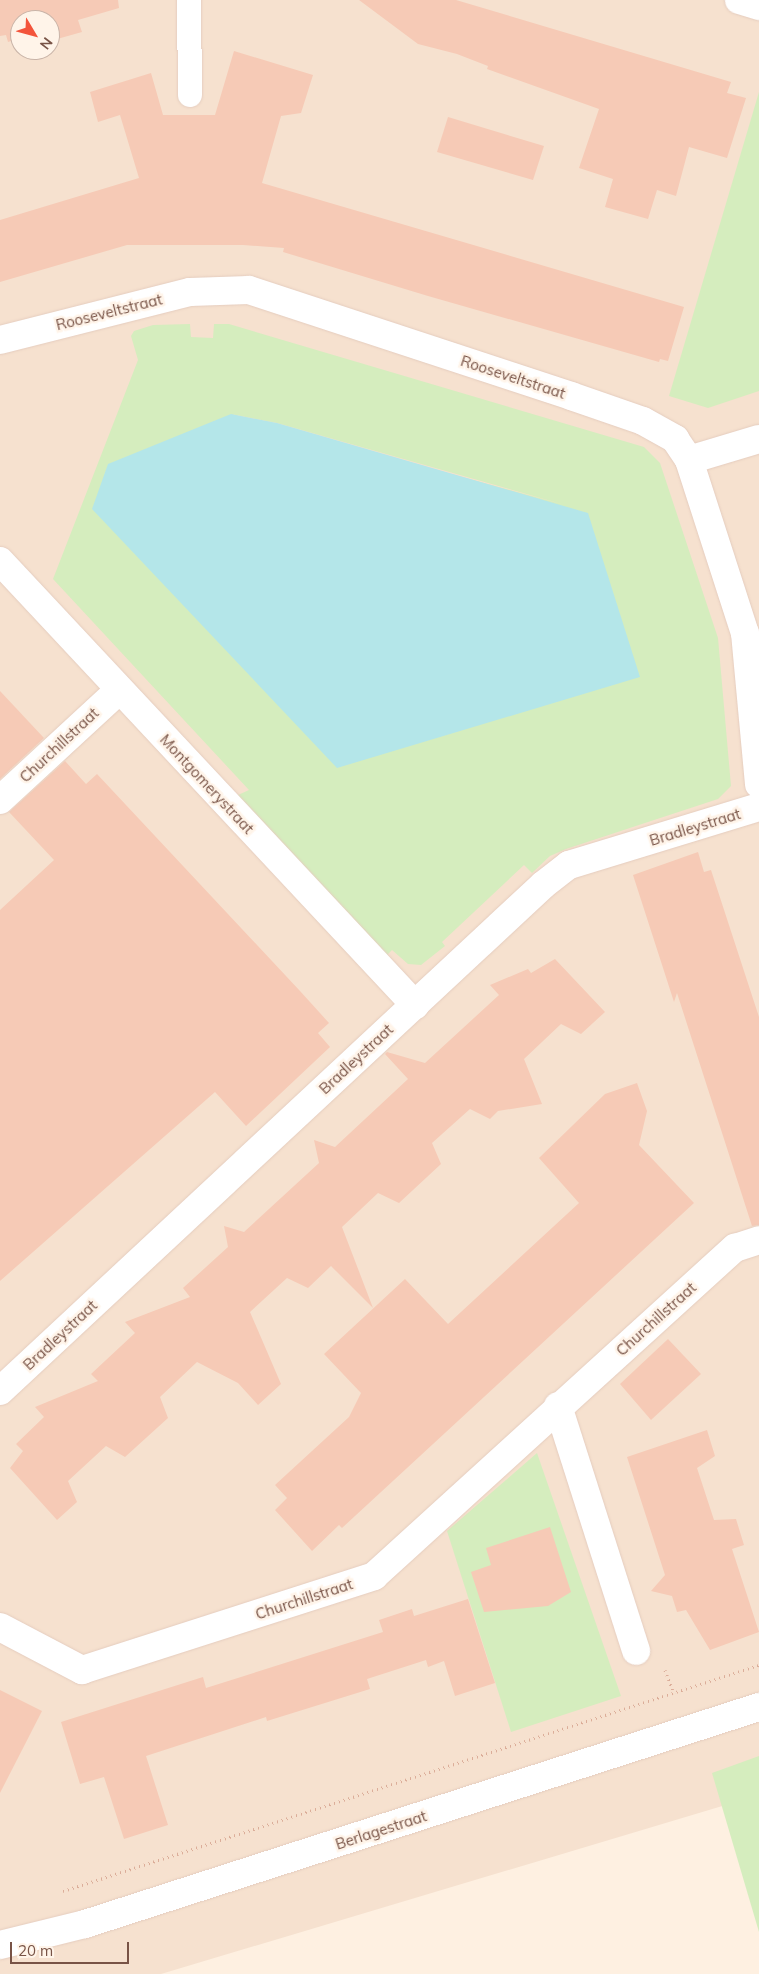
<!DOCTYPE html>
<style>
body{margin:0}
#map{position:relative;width:759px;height:1974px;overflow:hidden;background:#fef0e1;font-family:Mulish,sans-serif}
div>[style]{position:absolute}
.residential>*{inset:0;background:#f6e1cf}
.green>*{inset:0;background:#d5edbe}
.water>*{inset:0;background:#b4e6e9}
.building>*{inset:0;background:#f6cab6}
.path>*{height:3px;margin-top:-1.5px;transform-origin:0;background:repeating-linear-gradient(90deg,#dbad99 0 1px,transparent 0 5px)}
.roads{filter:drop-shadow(0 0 1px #e5cdbf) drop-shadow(0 0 1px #e5cdbf)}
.service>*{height:24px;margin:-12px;padding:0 12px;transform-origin:12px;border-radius:12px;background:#fff}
.minor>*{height:28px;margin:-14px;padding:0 14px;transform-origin:14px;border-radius:14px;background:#fff}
.tertiary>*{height:28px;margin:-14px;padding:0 14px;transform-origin:14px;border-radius:14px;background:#fff}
span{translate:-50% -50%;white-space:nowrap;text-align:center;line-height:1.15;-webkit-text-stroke:5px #fff4e9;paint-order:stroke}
.street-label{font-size:15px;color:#785346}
.north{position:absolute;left:10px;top:10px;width:50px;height:50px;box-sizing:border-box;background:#fff4e9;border:1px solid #c9b4a8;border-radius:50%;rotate:127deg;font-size:14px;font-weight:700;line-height:20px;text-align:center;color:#785346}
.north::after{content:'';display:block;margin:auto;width:18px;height:22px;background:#f3543b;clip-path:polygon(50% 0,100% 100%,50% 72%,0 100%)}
.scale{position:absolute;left:10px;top:1942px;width:119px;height:22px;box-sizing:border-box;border:2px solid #785346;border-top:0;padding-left:6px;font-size:15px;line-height:18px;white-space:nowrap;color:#785346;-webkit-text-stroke:4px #fff4e9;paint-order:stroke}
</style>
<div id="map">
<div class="residential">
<i style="clip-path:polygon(evenodd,0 0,759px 0,759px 1795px,161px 1974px,0 1974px,0 0,20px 20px,50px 20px,50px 50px,20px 50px,20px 20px)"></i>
</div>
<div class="green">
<i style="clip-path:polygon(759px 92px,759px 391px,708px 408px,669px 396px)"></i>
<i style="clip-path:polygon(evenodd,190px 324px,191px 337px,213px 338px,214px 324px,229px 324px,644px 447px,660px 463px,718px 638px,731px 786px,718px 799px,566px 849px,550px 856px,532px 873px,524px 865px,442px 942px,445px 946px,421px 965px,408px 964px,392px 950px,387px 955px,238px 795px,249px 790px,53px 579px,138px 360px,131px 336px,134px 331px,153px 325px,190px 324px,231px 414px,277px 423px,565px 505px,231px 414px)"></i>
<i style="clip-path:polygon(537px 1453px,621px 1696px,511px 1732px,447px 1531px)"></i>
<i style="clip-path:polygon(759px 1756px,759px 1932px,712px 1773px)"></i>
</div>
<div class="water">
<i style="clip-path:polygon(231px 414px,277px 423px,588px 513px,640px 677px,337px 768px,92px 509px,108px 464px)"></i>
</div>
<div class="building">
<i style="clip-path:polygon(0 0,118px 0,119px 8px,78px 20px,82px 32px,50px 41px,50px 20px,20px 20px,20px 38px,8px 42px,6px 35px,0 36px)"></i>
<i style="clip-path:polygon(359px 0,456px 0,731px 82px,727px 93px,746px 98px,727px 158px,689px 147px,676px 196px,657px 190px,648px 219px,605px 207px,613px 179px,579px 168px,599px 109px,487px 69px,488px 66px,457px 54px,418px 44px)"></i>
<i style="clip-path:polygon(234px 51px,313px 75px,301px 113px,281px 116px,262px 183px,684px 307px,668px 361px,660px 359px,659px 362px,428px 296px,283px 252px,284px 248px,243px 245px,127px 245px,0 282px,0 220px,139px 178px,120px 115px,98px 122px,90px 92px,151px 73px,163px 115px,215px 115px)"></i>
<i style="clip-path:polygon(448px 117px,544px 146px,533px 180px,437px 152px)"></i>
<i style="clip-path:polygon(0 691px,44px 738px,0 779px)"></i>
<i style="clip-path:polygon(65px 761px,86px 784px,97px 774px,300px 991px,329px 1023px,318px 1033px,330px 1047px,246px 1126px,215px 1092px,0 1281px,0 910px,54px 860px,9px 812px)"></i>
<i style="clip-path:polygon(698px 852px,704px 872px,711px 870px,759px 1017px,759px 1225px,752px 1226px,677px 993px,674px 1002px,633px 875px)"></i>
<i style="clip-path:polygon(555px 959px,605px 1012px,581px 1034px,561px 1024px,524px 1059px,542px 1104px,498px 1111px,490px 1119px,470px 1109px,432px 1143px,441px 1164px,399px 1203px,378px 1193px,342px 1227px,373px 1308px,331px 1266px,308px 1288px,287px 1278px,250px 1312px,281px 1384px,258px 1405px,238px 1383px,197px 1362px,160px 1397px,168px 1418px,125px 1457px,106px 1446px,68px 1481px,77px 1502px,57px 1520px,10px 1468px,23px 1451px,16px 1444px,44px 1417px,35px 1407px,98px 1381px,91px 1374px,135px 1333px,125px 1322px,190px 1297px,183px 1288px,228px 1247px,224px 1226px,244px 1232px,319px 1163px,314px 1140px,335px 1147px,408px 1079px,385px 1054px,387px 1052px,425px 1063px,499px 995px,490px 985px,528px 969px,531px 973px)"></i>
<i style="clip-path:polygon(637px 1083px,647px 1111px,639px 1145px,694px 1203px,342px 1528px,339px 1525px,312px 1551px,275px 1510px,287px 1498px,275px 1485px,349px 1417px,361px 1393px,324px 1354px,405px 1279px,448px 1324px,579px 1203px,539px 1158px,605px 1094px)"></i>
<i style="clip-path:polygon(668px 1339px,701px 1374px,651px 1420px,620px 1384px)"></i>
<i style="clip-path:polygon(707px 1430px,715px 1456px,697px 1468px,714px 1520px,736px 1519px,744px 1545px,732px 1549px,759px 1632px,710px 1650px,686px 1610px,677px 1612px,672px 1596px,651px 1591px,665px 1575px,627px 1457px)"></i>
<i style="clip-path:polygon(550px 1527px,571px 1592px,548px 1606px,484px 1612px,471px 1572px,491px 1565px,486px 1548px)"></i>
<i style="clip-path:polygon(468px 1599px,495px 1683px,455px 1696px,444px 1661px,428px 1667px,426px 1660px,367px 1679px,370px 1689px,267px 1721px,266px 1717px,146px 1756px,168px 1825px,124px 1839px,104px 1777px,80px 1784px,61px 1722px,203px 1677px,206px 1688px,383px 1632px,379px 1620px,412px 1609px,414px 1616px)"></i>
<i style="clip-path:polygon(0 1690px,42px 1711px,0 1793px)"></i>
</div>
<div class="path">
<i style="left:665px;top:1670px;width:25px;rotate:69deg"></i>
<i style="left:63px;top:1891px;width:732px;rotate:-17.99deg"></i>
</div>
<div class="roads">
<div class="service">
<i style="left:189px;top:0;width:95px;rotate:89.4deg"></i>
</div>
<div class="minor">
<i style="left:739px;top:0;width:21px;rotate:17deg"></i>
<i style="left:0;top:340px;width:196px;rotate:-14.2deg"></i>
<i style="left:190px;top:292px;width:59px;rotate:-1.9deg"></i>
<i style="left:249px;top:290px;width:339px;rotate:18.2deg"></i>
<i style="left:571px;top:396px;width:76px;rotate:19.1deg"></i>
<i style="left:643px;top:421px;width:37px;rotate:29deg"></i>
<i style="left:675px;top:439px;width:25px;rotate:56deg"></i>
<i style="left:689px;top:460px;width:182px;rotate:72.1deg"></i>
<i style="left:745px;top:633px;width:152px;rotate:84.7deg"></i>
<i style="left:689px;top:460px;width:73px;rotate:-16.7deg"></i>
<i style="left:0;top:561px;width:608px;rotate:46.93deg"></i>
<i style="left:0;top:800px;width:162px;rotate:-42.7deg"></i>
<i style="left:0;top:1391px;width:742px;rotate:-42.98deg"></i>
<i style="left:543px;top:885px;width:33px;rotate:-38deg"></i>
<i style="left:569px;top:865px;width:199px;rotate:-17deg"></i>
<i style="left:558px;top:1406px;width:257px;rotate:72.3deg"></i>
<i style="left:0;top:1627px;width:93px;rotate:27.7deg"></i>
<i style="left:82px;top:1670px;width:307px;rotate:-17.8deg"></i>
<i style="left:374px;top:1576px;width:488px;rotate:-42.3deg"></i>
<i style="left:735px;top:1248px;width:25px;rotate:-18deg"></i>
</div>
<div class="tertiary">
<i style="left:0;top:1945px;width:88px;rotate:-13.9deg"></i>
<i style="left:85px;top:1924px;width:708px;rotate:-17.85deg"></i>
</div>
</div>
<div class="street-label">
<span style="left:109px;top:312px;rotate:-14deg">Rooseveltstraat</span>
<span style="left:513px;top:377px;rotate:18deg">Rooseveltstraat</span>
<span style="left:59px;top:745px;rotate:-43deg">Churchillstraat</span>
<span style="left:207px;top:784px;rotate:47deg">Montgomerystraat</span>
<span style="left:695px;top:827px;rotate:-17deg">Bradleystraat</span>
<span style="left:356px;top:1059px;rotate:-43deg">Bradleystraat</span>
<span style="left:656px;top:1319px;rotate:-42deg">Churchillstraat</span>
<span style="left:60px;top:1335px;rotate:-43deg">Bradleystraat</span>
<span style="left:304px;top:1599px;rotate:-18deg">Churchillstraat</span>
<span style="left:381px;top:1830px;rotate:-18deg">Berlagestraat</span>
</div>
<div class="north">N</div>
<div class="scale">20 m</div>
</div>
